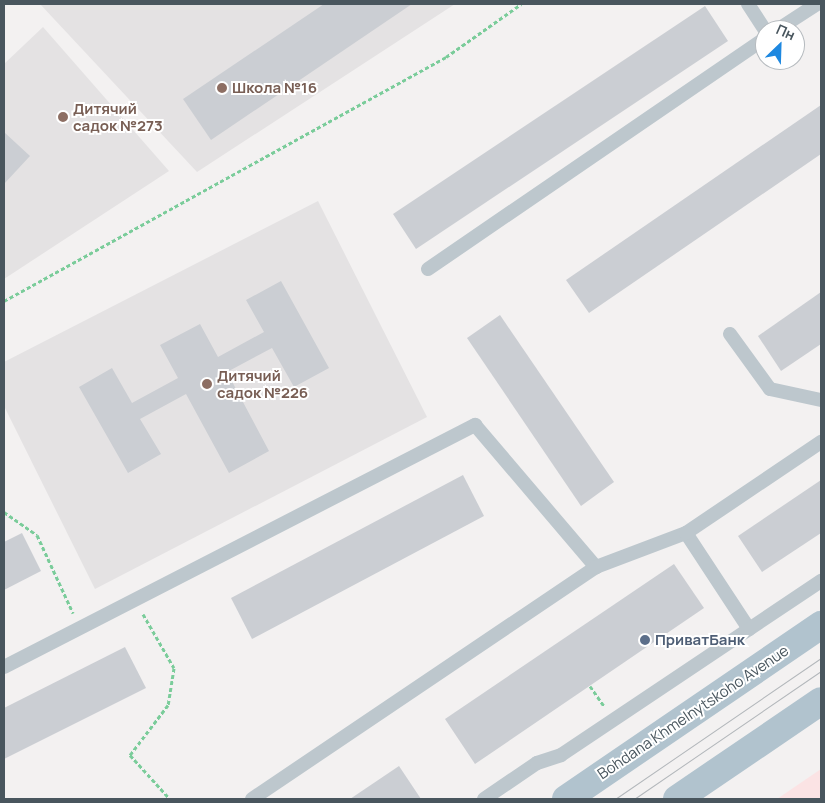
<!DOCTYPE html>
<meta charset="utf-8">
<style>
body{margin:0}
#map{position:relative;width:825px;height:803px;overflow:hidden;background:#f3f1f1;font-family:Manrope,sans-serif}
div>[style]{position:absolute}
.education>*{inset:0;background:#e4e2e3}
.medical>*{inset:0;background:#fbe3e4}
.building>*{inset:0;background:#cbced3}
.path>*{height:3px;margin-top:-1.5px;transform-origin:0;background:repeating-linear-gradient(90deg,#7acc9a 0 4px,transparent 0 6.5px)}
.lane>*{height:14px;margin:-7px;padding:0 7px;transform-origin:7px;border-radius:7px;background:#bdc7cd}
.primary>*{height:28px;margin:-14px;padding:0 14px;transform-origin:14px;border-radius:14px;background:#b1c3ce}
.tram>*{height:1px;margin:-0.5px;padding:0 0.5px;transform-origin:0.5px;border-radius:0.5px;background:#b3b7bb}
.dots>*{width:14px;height:14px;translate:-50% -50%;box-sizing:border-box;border:2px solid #fff;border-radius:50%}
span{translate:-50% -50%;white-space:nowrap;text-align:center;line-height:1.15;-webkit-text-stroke:4px #fff;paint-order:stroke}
.education-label{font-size:15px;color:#785e54;font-weight:700}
.left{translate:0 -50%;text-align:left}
.service-label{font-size:15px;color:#4e5e75;font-weight:700}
.street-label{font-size:15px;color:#49565e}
.frame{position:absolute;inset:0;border:5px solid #49565e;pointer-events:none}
.north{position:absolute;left:755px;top:20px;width:50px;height:50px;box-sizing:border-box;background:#fff;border:1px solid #b6bbbf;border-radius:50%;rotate:24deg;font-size:14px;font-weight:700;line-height:20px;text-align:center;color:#49565e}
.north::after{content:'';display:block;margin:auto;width:18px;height:22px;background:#1e88e0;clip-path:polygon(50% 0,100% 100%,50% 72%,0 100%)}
</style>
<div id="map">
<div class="education">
<i style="clip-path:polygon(40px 4px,455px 4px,197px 172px)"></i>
<i style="clip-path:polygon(43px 27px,169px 171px,4px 279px,4px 64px)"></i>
<i style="clip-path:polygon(318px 201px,427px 417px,95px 589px,4px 406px,4px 362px)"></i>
</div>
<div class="medical">
<i style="clip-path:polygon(821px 769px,821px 799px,777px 799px)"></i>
</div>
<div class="building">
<i style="clip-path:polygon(324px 4px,412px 4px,211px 140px,183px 99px)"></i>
<i style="clip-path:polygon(705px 6px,728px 41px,416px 249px,393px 214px)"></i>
<i style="clip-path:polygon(821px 105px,821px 154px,589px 313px,566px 280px)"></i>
<i style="clip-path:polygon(4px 132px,30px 156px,4px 184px)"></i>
<i style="clip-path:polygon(281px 281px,329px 368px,294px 387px,272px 348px,227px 372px,269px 451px,229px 473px,186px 394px,140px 419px,161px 454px,128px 473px,79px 387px,112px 368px,132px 403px,178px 378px,160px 345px,200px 324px,218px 357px,264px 332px,246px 300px)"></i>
<i style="clip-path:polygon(821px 292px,821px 344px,781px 371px,758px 336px)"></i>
<i style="clip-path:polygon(500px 315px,614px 482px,581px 506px,467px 338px)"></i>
<i style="clip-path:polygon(463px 475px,484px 516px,252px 639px,231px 598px)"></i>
<i style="clip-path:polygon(821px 480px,821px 533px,762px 572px,738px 536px)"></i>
<i style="clip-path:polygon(22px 533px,41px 571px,4px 590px,4px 542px)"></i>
<i style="clip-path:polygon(674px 564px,704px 608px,475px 764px,445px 719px)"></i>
<i style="clip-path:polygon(125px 647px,146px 688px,4px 759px,4px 708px)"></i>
<i style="clip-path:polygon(399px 766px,421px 799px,350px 799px)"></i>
</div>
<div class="path">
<i style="left:4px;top:301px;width:505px;rotate:-28.9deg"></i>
<i style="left:446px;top:57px;width:92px;rotate:-35.2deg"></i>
<i style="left:4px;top:512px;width:40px;rotate:34.9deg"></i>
<i style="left:37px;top:535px;width:86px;rotate:65.2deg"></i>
<i style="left:143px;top:614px;width:62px;rotate:60.1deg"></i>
<i style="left:174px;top:668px;width:37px;rotate:99deg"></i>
<i style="left:168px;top:705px;width:63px;rotate:127.2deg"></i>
<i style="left:130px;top:755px;width:59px;rotate:47.7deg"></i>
<i style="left:590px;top:686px;width:24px;rotate:55deg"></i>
</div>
<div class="lane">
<i style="left:748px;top:4px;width:31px;rotate:57deg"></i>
<i style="left:777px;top:30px;width:48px;rotate:-33deg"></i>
<i style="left:428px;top:269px;width:409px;rotate:-34.4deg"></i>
<i style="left:730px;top:334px;width:68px;rotate:54deg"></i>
<i style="left:770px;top:389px;width:52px;rotate:12.2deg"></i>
<i style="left:686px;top:533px;width:115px;rotate:56.7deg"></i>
<i style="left:4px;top:667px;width:530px;rotate:-27.19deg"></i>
<i style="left:475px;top:425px;width:187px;rotate:49.6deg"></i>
<i style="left:252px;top:799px;width:415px;rotate:-34deg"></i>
<i style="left:596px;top:567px;width:96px;rotate:-20.7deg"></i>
<i style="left:686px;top:533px;width:163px;rotate:-34deg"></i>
<i style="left:484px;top:799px;width:64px;rotate:-34.2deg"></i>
<i style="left:537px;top:763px;width:25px;rotate:-18deg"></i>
<i style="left:561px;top:755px;width:313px;rotate:-33.8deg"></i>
</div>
<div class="primary">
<i style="left:566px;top:799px;width:309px;rotate:-34.3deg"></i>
<i style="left:677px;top:799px;width:174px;rotate:-34.2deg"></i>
</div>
<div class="tram">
<i style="left:615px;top:799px;width:250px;rotate:-34.4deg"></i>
<i style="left:634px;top:799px;width:227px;rotate:-34.4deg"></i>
</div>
<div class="dots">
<i style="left:222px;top:88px;background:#8d6e63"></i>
<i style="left:63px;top:117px;background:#8d6e63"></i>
<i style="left:207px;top:384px;background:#8d6e63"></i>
<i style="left:645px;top:640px;background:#5c6f8a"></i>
</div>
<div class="education-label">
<span class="left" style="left:232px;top:88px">Школа №16</span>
<span class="left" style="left:73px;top:117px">Дитячий<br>садок №273</span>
<span class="left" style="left:217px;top:384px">Дитячий<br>садок №226</span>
</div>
<div class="service-label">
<span class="left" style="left:655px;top:640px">ПриватБанк</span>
</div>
<div class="street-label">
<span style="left:693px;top:712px;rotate:-34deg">Bohdana Khmelnytskoho Avenue</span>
</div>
<div class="frame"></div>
<div class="north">Пн</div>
</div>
